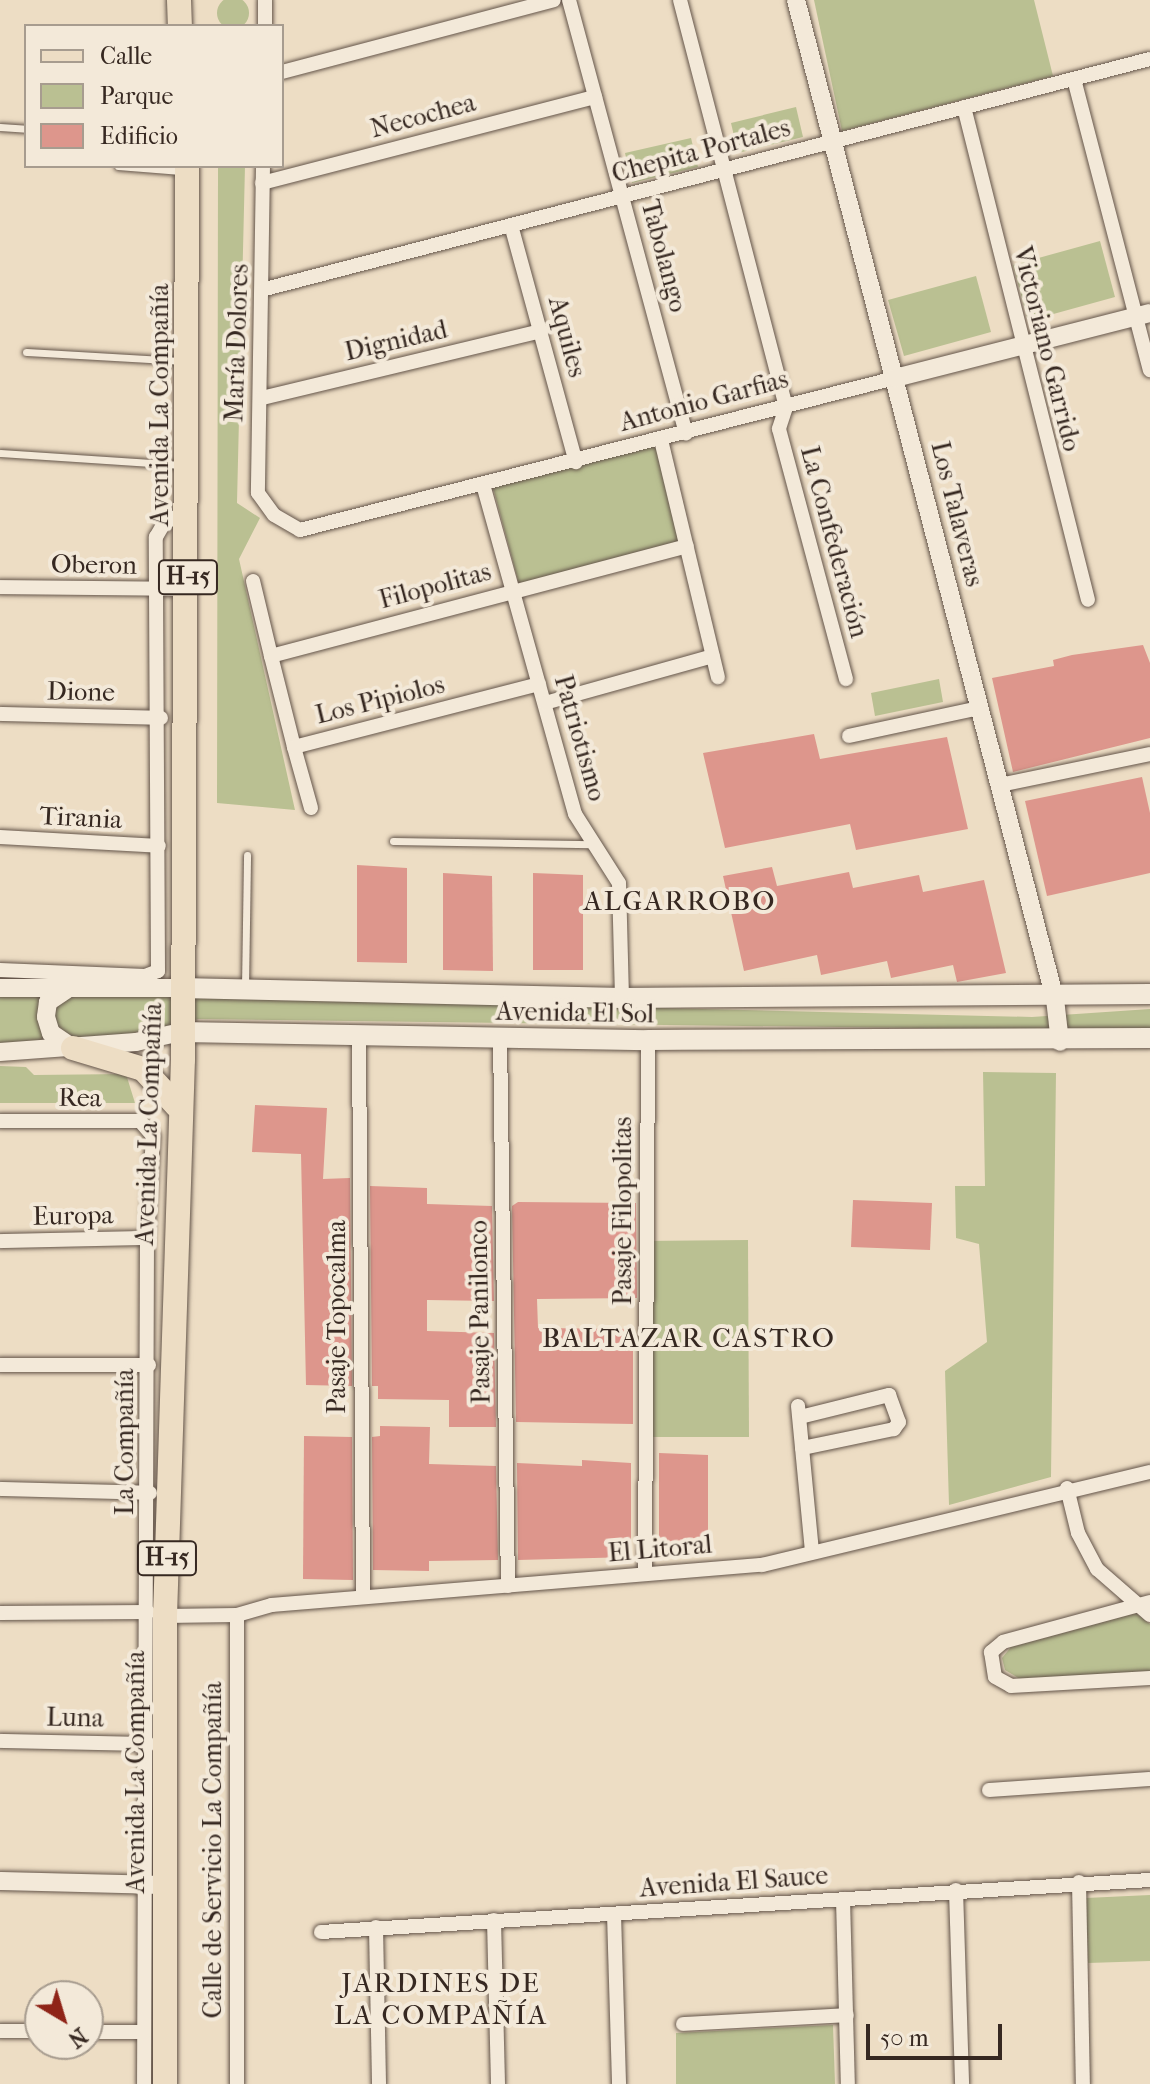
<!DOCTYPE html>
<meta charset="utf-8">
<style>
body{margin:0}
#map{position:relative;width:1150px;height:2084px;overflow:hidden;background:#edddc4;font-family:"IM FELL French Canon",serif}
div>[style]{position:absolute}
.green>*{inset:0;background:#bac092}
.round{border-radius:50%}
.building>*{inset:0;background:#dd968c}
.roads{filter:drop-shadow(0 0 2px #64554a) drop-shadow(0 0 2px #64554a)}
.service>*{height:7px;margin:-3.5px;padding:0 3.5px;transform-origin:3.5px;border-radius:3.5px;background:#f3e9d9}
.minor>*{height:14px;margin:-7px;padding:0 7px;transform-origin:7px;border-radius:7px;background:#f3e9d9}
.tertiary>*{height:18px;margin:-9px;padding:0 9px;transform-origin:9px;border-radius:9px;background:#f3e9d9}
.secondary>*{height:20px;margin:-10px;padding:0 10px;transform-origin:10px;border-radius:10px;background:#f3e9d9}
.primary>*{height:24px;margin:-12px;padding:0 12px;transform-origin:12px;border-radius:12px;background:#edddc4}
span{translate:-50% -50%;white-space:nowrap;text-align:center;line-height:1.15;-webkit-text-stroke:8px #f3e9d9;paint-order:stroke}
.shield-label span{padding:2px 6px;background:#f3e9d9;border:2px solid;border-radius:6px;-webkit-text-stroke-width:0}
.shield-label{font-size:24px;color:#362821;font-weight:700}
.street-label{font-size:26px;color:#362821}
.neighbourhood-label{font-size:28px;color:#362821;letter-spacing:2px}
.legend{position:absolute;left:24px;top:24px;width:260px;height:144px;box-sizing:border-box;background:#f3e9d9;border:2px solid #a79c8f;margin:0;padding:10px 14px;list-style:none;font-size:24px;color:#362821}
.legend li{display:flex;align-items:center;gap:16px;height:40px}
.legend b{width:40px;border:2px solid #a79c8f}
.north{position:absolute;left:24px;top:1980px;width:80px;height:80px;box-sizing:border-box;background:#f3e9d9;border:2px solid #a79c8f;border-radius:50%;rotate:142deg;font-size:22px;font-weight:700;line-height:32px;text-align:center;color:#362821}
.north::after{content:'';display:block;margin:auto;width:28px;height:36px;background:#8f2418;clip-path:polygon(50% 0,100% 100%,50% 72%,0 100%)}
.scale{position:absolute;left:866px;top:2024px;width:136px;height:36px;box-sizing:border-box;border:4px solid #362821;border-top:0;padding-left:10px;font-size:24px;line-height:28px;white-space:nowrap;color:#362821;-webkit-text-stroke:6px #f3e9d9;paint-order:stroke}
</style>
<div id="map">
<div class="green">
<i class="round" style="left:217px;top:-3px;width:32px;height:32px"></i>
<i style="clip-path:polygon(814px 0,1034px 0,1053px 76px,842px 131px)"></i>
<i style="clip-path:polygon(796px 107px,803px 137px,738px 153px,731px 123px)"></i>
<i style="clip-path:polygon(691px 138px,698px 167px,632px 183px,625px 153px)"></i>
<i style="clip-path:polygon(218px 166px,245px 166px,237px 503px,260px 518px,239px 559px,295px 810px,217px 803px)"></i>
<i style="clip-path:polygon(1100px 241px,1115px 297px,1028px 321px,1013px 265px)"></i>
<i style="clip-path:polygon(976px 276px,991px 332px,904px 356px,888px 300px)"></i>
<i style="clip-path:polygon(661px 440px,687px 546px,520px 588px,492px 484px)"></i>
<i style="clip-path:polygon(939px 679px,943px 702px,875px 716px,871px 693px)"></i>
<i style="clip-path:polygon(0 992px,1032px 1017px,1150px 1009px,1150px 1031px,198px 1019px,73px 1046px,0 1049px)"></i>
<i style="clip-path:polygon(0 1066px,26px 1067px,34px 1075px,126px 1074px,135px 1103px,0 1103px)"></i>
<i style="clip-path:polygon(983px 1072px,1056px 1073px,1051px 1477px,949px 1505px,945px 1371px,987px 1342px,979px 1244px,956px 1238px,955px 1186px,985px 1186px)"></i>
<i style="clip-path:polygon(748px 1240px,749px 1437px,642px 1437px,641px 1241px)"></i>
<i style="clip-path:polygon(1136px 1613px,1150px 1624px,1150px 1672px,1020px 1679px,1005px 1670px,1002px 1658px,1011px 1647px)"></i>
<i style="clip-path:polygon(1150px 1895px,1150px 1961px,1088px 1963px,1086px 1898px)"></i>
<i style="clip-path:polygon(833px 2025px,835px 2084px,676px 2084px,676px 2033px)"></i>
</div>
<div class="building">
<i style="clip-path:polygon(1143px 645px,1150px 663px,1150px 738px,1013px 772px,992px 678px,1054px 666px,1053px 660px,1072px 655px)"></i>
<i style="clip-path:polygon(814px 734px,820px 759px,947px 737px,968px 829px,856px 850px,850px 824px,725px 848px,703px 753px)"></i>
<i style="clip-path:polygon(1142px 777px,1150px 813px,1150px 873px,1047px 896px,1025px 801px)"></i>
<i style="clip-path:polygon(357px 865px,407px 868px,407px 963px,357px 962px)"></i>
<i style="clip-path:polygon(772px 867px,777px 886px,849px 872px,853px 888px,919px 875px,923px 892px,984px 880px,1006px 973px,957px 982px,953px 965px,891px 978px,887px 961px,821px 975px,817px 955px,744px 971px,723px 876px)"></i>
<i style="clip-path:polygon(443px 873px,492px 876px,493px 971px,443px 970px)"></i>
<i style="clip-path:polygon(533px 873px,583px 875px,583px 970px,533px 970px)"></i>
<i style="clip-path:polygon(255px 1105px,327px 1108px,323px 1179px,350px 1178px,352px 1386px,306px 1385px,301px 1154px,252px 1152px)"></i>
<i style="clip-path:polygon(370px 1186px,427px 1188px,427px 1204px,492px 1206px,494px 1301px,427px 1300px,427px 1331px,494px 1333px,496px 1427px,449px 1427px,449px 1400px,378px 1399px,378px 1386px,372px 1386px)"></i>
<i style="clip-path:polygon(853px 1200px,932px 1203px,930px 1250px,851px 1247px)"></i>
<i style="clip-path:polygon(518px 1202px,636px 1203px,637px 1298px,537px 1299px,538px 1328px,633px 1329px,633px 1424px,516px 1422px,512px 1206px)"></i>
<i style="clip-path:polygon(380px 1426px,430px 1427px,429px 1464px,496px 1466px,498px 1560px,429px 1561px,429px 1571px,373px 1570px,372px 1437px,380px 1436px)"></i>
<i style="clip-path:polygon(304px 1436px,352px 1437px,353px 1580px,303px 1579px)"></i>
<i style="clip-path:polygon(659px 1453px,708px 1455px,708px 1550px,659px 1549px)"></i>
<i style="clip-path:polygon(582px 1460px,631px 1463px,631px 1557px,518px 1560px,517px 1463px,582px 1466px)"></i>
</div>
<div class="roads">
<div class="service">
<i style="left:0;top:127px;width:26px;rotate:4deg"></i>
<i style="left:118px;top:166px;width:63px;rotate:4.5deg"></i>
<i style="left:26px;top:352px;width:155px;rotate:3.3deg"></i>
<i style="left:0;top:453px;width:182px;rotate:3.8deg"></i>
<i style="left:393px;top:841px;width:199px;rotate:0.9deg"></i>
<i style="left:245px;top:987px;width:132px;rotate:-89.1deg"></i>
</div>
<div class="minor">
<i style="left:569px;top:0;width:449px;rotate:74.9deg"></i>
<i style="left:680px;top:0;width:421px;rotate:75.4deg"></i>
<i style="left:786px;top:407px;width:23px;rotate:108deg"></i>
<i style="left:779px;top:429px;width:259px;rotate:75deg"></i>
<i style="left:265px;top:26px;width:26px;rotate:-90deg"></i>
<i style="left:282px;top:72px;width:281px;rotate:-14.8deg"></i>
<i style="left:1074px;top:79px;width:301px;rotate:75.4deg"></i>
<i style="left:964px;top:107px;width:508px;rotate:75.88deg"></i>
<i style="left:263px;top:166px;width:327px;rotate:90.9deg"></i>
<i style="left:258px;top:493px;width:27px;rotate:54deg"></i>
<i style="left:274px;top:515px;width:30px;rotate:30deg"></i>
<i style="left:300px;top:530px;width:614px;rotate:-14.33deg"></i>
<i style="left:262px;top:183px;width:344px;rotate:-14.5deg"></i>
<i style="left:511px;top:225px;width:246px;rotate:74.7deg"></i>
<i style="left:265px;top:289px;width:914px;rotate:-14.57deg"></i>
<i style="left:262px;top:398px;width:287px;rotate:-13.5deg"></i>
<i style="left:661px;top:440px;width:244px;rotate:76.5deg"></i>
<i style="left:484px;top:488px;width:338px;rotate:74.4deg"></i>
<i style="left:575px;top:814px;width:82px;rotate:57.5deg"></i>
<i style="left:619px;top:883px;width:115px;rotate:88.5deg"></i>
<i style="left:253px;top:581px;width:77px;rotate:76.5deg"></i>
<i style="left:271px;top:656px;width:430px;rotate:-14.8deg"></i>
<i style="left:0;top:587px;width:188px;rotate:0.6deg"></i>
<i style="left:271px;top:656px;width:94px;rotate:75.8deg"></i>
<i style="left:545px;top:703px;width:174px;rotate:-15.6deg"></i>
<i style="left:0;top:714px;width:161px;rotate:1.4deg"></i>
<i style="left:849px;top:736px;width:134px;rotate:-12.1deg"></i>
<i style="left:1000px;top:785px;width:153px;rotate:-11.7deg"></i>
<i style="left:311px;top:808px;width:63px;rotate:-105.6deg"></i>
<i style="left:294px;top:747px;width:253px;rotate:-14.4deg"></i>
<i style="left:0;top:837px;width:159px;rotate:3.2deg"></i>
<i style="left:0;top:970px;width:145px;rotate:2.4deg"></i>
<i style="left:145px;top:976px;width:14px;rotate:-21deg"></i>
<i style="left:158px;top:971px;width:434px;rotate:-90.3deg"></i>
<i style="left:156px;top:537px;width:16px;rotate:-60deg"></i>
<i style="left:164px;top:523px;width:27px;rotate:-27deg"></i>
<i style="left:359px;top:1035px;width:562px;rotate:89.59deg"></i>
<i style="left:500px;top:1037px;width:549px;rotate:89.17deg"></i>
<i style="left:0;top:1121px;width:140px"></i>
<i style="left:140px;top:1121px;width:20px;rotate:49deg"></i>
<i style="left:153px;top:1136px;width:102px;rotate:93.4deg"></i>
<i style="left:147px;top:1238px;width:846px;rotate:90.2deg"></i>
<i style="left:0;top:1241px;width:147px;rotate:-1.2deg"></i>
<i style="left:0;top:1365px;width:149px"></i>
<i style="left:798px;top:1406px;width:147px;rotate:84.5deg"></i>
<i style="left:800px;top:1417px;width:92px;rotate:-13.9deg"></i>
<i style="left:889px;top:1395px;width:29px;rotate:70deg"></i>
<i style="left:899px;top:1422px;width:9px;rotate:126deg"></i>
<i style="left:894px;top:1429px;width:94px;rotate:168.3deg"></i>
<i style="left:1067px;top:1488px;width:46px;rotate:76.3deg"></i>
<i style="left:1078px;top:1533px;width:41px;rotate:62.2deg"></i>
<i style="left:1097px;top:1569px;width:70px;rotate:41deg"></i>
<i style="left:0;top:1489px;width:150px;rotate:1.5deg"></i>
<i style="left:645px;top:1573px;width:533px;rotate:-89.68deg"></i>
<i style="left:1150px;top:1602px;width:152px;rotate:164.8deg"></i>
<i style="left:1003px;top:1642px;width:16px;rotate:140deg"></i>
<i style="left:991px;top:1652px;width:25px;rotate:81deg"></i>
<i style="left:995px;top:1677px;width:18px;rotate:29deg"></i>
<i style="left:1011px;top:1686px;width:139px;rotate:-3.3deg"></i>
<i style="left:0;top:1613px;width:148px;rotate:-0.4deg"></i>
<i style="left:165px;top:1616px;width:72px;rotate:-0.8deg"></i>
<i style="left:237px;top:1615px;width:36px;rotate:-16deg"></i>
<i style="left:272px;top:1605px;width:492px;rotate:-4.7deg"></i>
<i style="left:762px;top:1565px;width:399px;rotate:-13.5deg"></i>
<i style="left:0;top:1741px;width:149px;rotate:1.2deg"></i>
<i style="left:989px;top:1790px;width:161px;rotate:-3.9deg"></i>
<i style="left:1079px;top:1882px;width:202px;rotate:88.9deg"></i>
<i style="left:956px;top:1890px;width:194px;rotate:88.2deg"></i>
<i style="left:843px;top:1899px;width:185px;rotate:88.5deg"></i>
<i style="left:614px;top:1914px;width:170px;rotate:88.3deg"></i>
<i style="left:494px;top:1920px;width:164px;rotate:88.6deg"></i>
<i style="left:376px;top:1927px;width:157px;rotate:88.9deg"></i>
<i style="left:321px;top:1932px;width:831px;rotate:-3.59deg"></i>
<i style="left:683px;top:2024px;width:164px;rotate:-3.1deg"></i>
<i style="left:0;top:2031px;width:40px"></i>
<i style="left:88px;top:2032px;width:56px"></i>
<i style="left:237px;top:2084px;width:469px;rotate:-90deg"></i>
</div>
<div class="tertiary">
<i style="left:796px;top:0;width:1032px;rotate:75.47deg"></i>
<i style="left:1055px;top:999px;width:43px;rotate:83.4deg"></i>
<i style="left:895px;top:378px;width:263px;rotate:-14.3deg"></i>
<i style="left:0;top:988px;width:181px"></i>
<i style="left:66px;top:990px;width:22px;rotate:146deg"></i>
<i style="left:48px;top:1002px;width:15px;rotate:98deg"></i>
<i style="left:46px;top:1017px;width:17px;rotate:73deg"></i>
<i style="left:51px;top:1033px;width:27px;rotate:34deg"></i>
<i style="left:0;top:1052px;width:136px;rotate:-4.2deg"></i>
<i style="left:136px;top:1042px;width:46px;rotate:-12.5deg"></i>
<i style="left:0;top:1881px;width:163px;rotate:1.4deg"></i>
</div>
<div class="secondary">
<i style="left:181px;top:988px;width:441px;rotate:1.3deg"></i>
<i style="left:622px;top:998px;width:528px;rotate:-0.43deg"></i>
<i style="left:181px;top:1032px;width:467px;rotate:1deg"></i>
<i style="left:648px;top:1040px;width:502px;rotate:-0.23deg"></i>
</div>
<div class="primary">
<i style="left:179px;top:0;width:26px;rotate:88deg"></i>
<i style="left:73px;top:1048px;width:73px;rotate:16.7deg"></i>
<i style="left:143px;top:1069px;width:50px;rotate:47.4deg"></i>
<i style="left:165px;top:2084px;width:468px;rotate:-90deg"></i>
<i style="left:165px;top:1616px;width:557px;rotate:-88.15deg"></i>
<i style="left:183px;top:1059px;width:893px;rotate:-89.74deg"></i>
</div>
</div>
<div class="shield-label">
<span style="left:188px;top:577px">H-15</span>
<span style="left:167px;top:1558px">H-15</span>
</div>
<div class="street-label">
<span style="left:423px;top:116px;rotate:-15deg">Necochea</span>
<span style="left:701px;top:151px;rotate:-15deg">Chepita Portales</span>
<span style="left:664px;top:256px;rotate:75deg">Tabolango</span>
<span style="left:567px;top:337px;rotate:75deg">Aquiles</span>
<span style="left:396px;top:341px;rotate:-13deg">Dignidad</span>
<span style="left:237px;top:343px;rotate:-88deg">María Dolores</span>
<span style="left:1047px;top:349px;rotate:76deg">Victoriano Garrido</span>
<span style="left:704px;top:401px;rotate:-15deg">Antonio Garfias</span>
<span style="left:160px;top:405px;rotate:-90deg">Avenida La Compañía</span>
<span style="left:957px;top:514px;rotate:76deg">Los Talaveras</span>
<span style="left:834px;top:542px;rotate:75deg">La Confederación</span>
<span style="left:94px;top:565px;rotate:1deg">Oberon</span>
<span style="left:435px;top:586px;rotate:-15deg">Filopolitas</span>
<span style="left:81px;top:692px;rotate:1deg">Dione</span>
<span style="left:380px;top:700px;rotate:-14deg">Los Pipiolos</span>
<span style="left:580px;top:738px;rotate:74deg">Patriotismo</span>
<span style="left:81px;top:818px;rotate:3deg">Tirania</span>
<span style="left:575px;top:1013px;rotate:1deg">Avenida El Sol</span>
<span style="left:80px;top:1098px;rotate:1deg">Rea</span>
<span style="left:149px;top:1124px;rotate:-88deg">Avenida La Compañía</span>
<span style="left:623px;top:1211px;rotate:-90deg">Pasaje Filopolitas</span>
<span style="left:73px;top:1216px;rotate:-1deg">Europa</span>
<span style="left:480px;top:1312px;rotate:-91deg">Pasaje Panilonco</span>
<span style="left:337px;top:1317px;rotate:-90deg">Pasaje Topocalma</span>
<span style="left:125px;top:1442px;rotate:-90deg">La Compañía</span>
<span style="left:660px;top:1549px;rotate:-5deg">El Litoral</span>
<span style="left:75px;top:1718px;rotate:1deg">Luna</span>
<span style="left:136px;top:1772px;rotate:-90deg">Avenida La Compañía</span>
<span style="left:213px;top:1850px;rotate:-90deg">Calle de Servicio La Compañía</span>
<span style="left:734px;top:1882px;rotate:-4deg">Avenida El Sauce</span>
</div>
<div class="neighbourhood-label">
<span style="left:680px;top:901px">ALGARROBO</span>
<span style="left:689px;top:1338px">BALTAZAR CASTRO</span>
<span style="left:441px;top:1999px">JARDINES DE<br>LA COMPAÑÍA</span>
</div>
<ul class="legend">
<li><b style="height:10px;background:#edddc4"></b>Calle</li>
<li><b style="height:22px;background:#bac092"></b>Parque</li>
<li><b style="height:22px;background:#dd968c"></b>Edificio</li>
</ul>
<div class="north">N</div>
<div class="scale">50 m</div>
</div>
